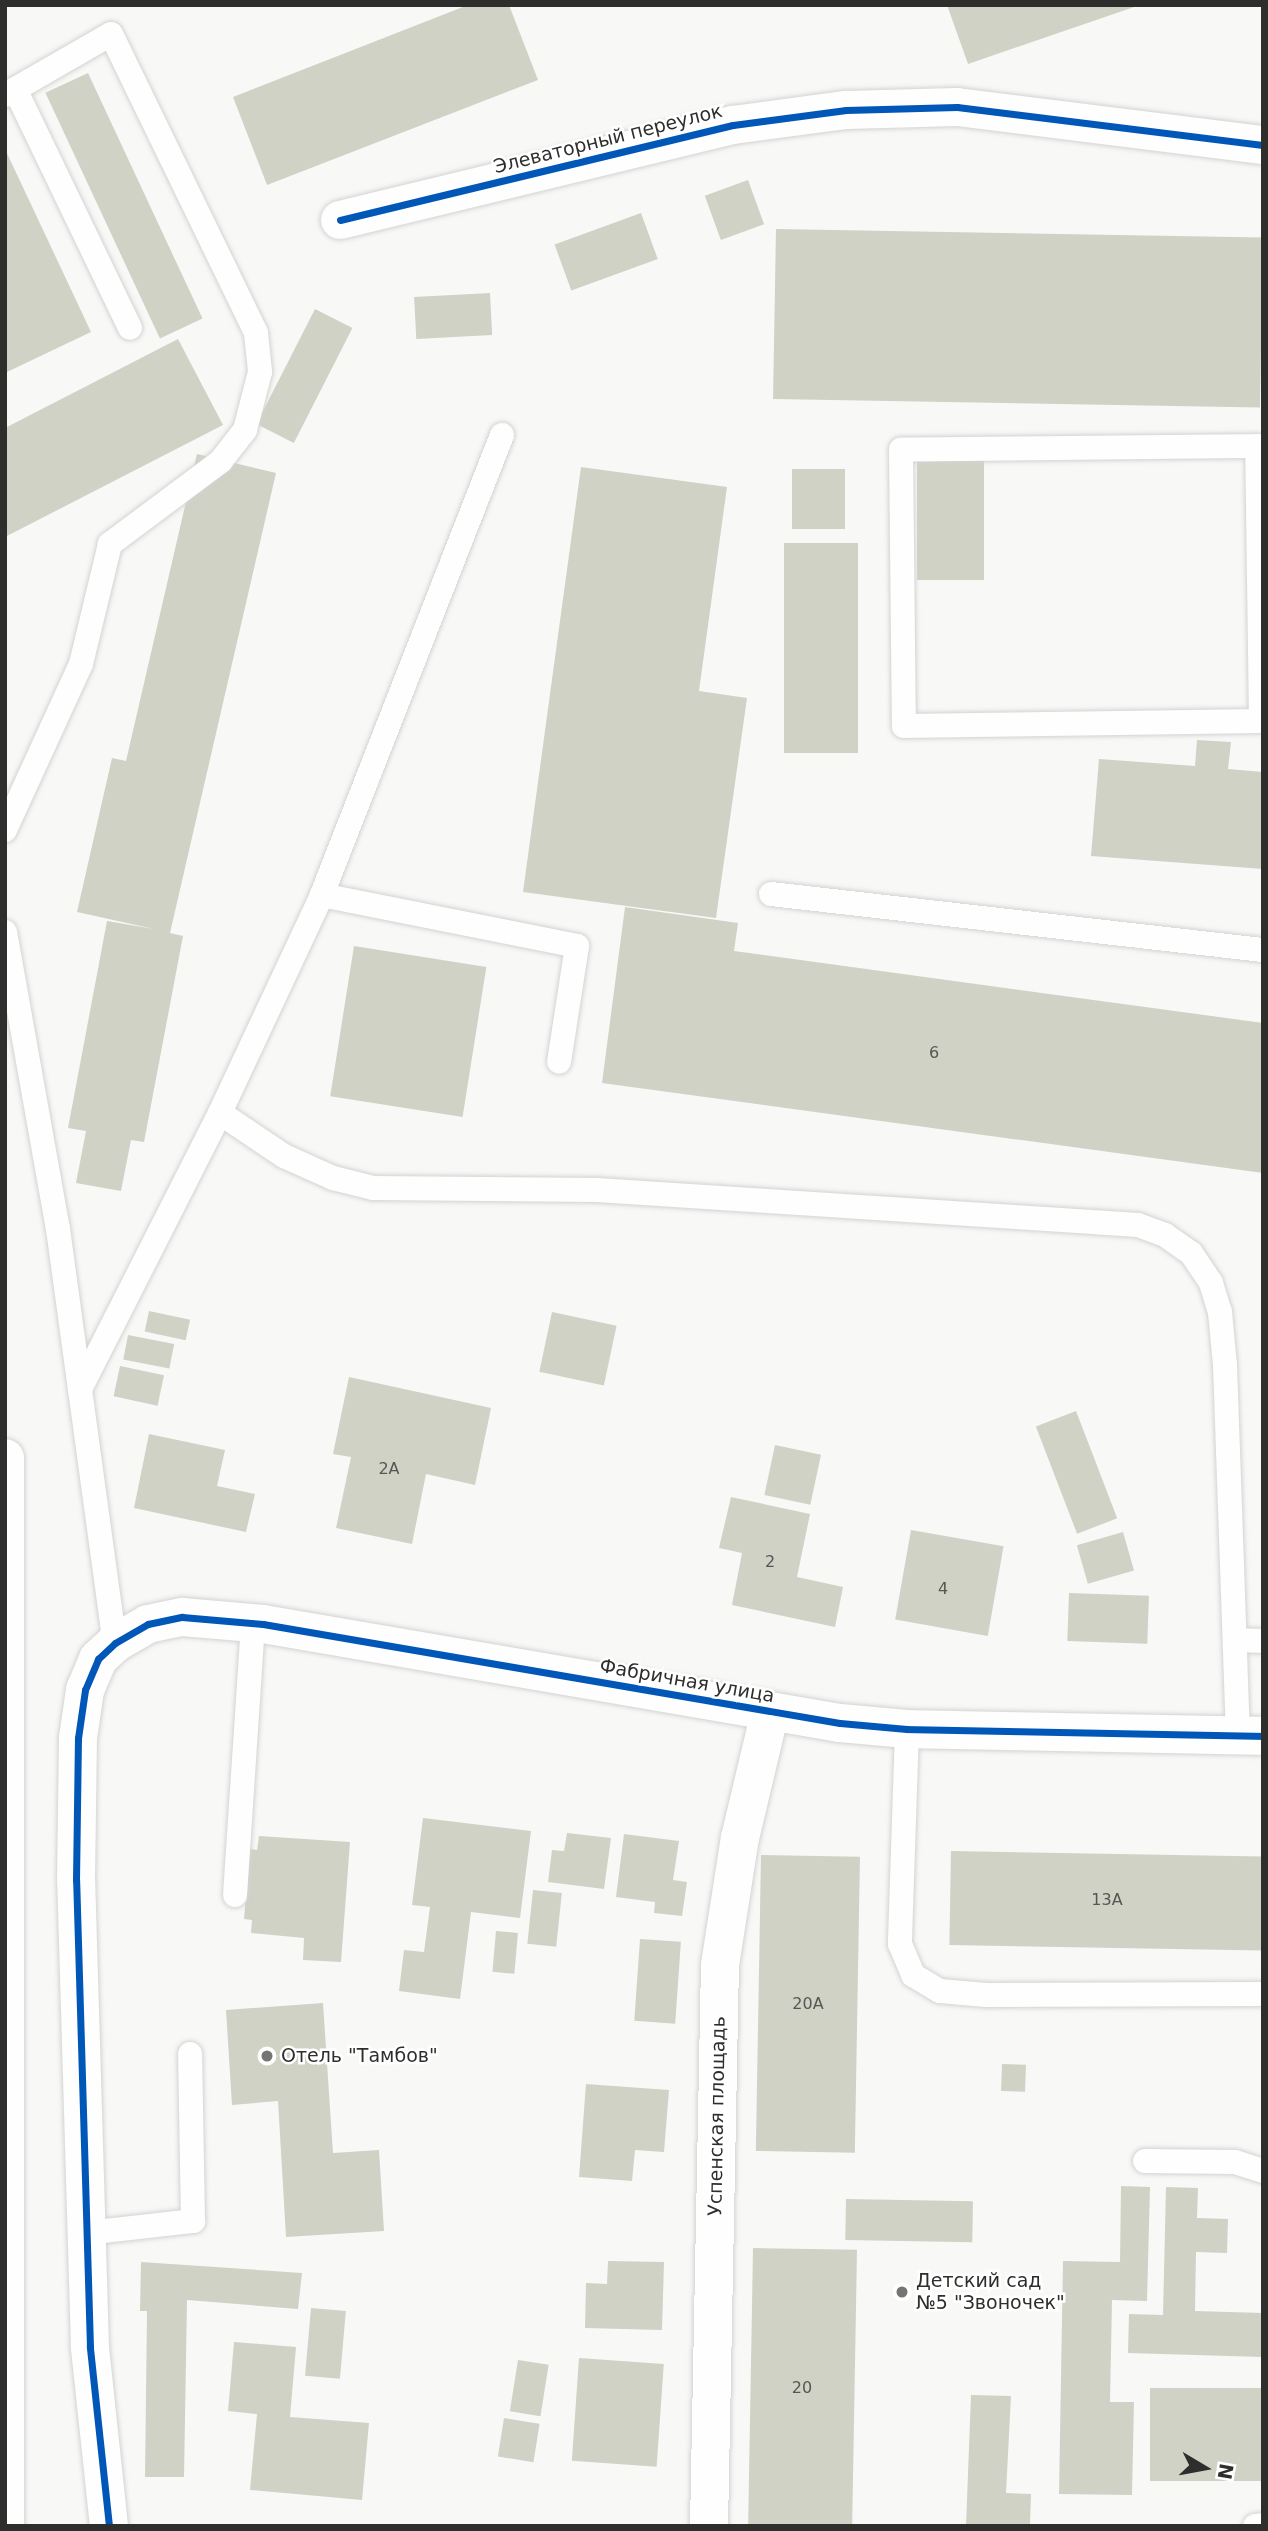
<!DOCTYPE html>
<meta charset="utf-8">
<style>
body{margin:0}
#map{position:relative;width:1268px;height:2531px;overflow:hidden;background:#f8f8f7;font-family:"DejaVu Sans",sans-serif}
div>[style]{position:absolute}
[style*='--x']{left:calc(var(--x)*1px);top:calc(var(--y)*1px);width:calc(var(--w)*1px);rotate:calc(var(--a)*1deg)}
.building>*{inset:0;background:#d0d2c6;transform-origin:0 0}
.roads{filter:drop-shadow(0 0 2px #d3d3d2) drop-shadow(0 0 2px #d3d3d2)}
.service>*{height:24px;margin:-12px;padding:0 12px;transform-origin:12px;border-radius:12px;background:#fefefe}
.minor>*{height:38px;margin:-19px;padding:0 19px;transform-origin:19px;border-radius:19px;background:#fefefe}
.tertiary>*{height:38px;margin:-19px;padding:0 19px;transform-origin:19px;border-radius:19px;background:#fefefe}
.primary>*{height:38px;margin:-19px;padding:0 19px;transform-origin:19px;border-radius:19px;background:#fefefe}
.cycleway>*{height:7px;margin:-3.5px;padding:0 3.5px;transform-origin:3.5px;border-radius:3.5px;background:#0057b8}
.dots>*{width:19px;height:19px;translate:-50% -50%;box-sizing:border-box;border:4px solid #fff;border-radius:50%}
span{translate:-50% -50%;white-space:nowrap;text-align:center;line-height:1.15;-webkit-text-stroke:5px #fff;paint-order:stroke}
.number-label{font-size:16px;color:#565753}
.number-label span{-webkit-text-stroke-width:0}
.street-label{font-size:19px;color:#2e2e2d}
.poi-label{font-size:19px;color:#2e2e2d}
.left{translate:0 -50%;text-align:left}
.frame{position:absolute;inset:0;border:7px solid #2e2e2d;pointer-events:none}
.north{position:absolute;left:1170px;top:2433px;width:70px;height:70px;-webkit-text-stroke:5px #fff;paint-order:stroke;rotate:100deg;font-size:19px;font-weight:700;line-height:28px;text-align:center;color:#2e2e2d}
.north::after{content:'';display:block;margin:auto;width:24px;height:32px;background:#2e2e2d;clip-path:polygon(50% 0,100% 100%,50% 72%,0 100%)}
</style>
<div id="map">
<div class="building">
<i style="clip-path:polygon(468px 5px,509px 5px,538px 80px,267px 185px,233px 97px)"></i>
<i style="clip-path:polygon(947px 5px,1137px 5px,1137px 6px,968px 64px)"></i>
<i style="left:88px;top:73px;width:271px;height:47px;rotate:65deg"></i>
<i style="clip-path:polygon(5px 149px,91px 332px,7px 372px,5px 369px)"></i>
<i style="left:748px;top:180px;width:47px;height:46px;rotate:70deg"></i>
<i style="left:641px;top:213px;width:49px;height:92px;rotate:70deg"></i>
<i style="left:776px;top:229px;width:487px;height:170px;rotate:1deg"></i>
<i style="left:490px;top:293px;width:42px;height:76px;rotate:87deg"></i>
<i style="left:315px;top:309px;width:42px;height:129px;rotate:27deg"></i>
<i style="clip-path:polygon(178px 339px,223px 425px,5px 537px,5px 428px)"></i>
<i style="clip-path:polygon(197px 454px,276px 473px,170px 933px,183px 936px,144px 1142px,131px 1140px,121px 1191px,76px 1183px,86px 1131px,68px 1128px,107px 921px,154px 929px,77px 912px,112px 758px,126px 761px)"></i>
<i style="left:984px;top:458px;width:122px;height:67px;rotate:90deg"></i>
<i style="clip-path:polygon(581px 467px,727px 487px,699px 691px,747px 698px,716px 918px,523px 892px)"></i>
<i style="left:845px;top:469px;width:60px;height:53px;rotate:90deg"></i>
<i style="left:784px;top:543px;width:74px;height:210px"></i>
<i style="clip-path:polygon(1197px 740px,1231px 742px,1228px 769px,1263px 772px,1263px 869px,1091px 856px,1099px 759px,1195px 766px)"></i>
<i style="clip-path:polygon(625px 907px,738px 923px,734px 951px,1263px 1023px,1263px 1173px,602px 1083px)"></i>
<i style="left:354px;top:946px;width:134px;height:152px;rotate:9deg"></i>
<i style="left:149px;top:1311px;width:42px;height:21px;rotate:12deg"></i>
<i style="left:552px;top:1312px;width:66px;height:61px;rotate:12deg"></i>
<i style="left:128px;top:1335px;width:47px;height:25px;rotate:11deg"></i>
<i style="left:120px;top:1366px;width:45px;height:31px;rotate:12deg"></i>
<i style="clip-path:polygon(349px 1377px,491px 1408px,475px 1485px,426px 1474px,412px 1544px,336px 1528px,351px 1457px,333px 1454px)"></i>
<i style="left:1076px;top:1411px;width:115px;height:43px;rotate:69deg"></i>
<i style="clip-path:polygon(149px 1434px,225px 1450px,217px 1486px,255px 1494px,246px 1532px,134px 1508px)"></i>
<i style="left:775px;top:1445px;width:47px;height:51px;rotate:12deg"></i>
<i style="clip-path:polygon(731px 1497px,810px 1514px,797px 1577px,843px 1587px,835px 1627px,732px 1605px,742px 1553px,719px 1548px)"></i>
<i style="left:911px;top:1530px;width:94px;height:91px;rotate:10deg"></i>
<i style="left:1123px;top:1532px;width:40px;height:48px;rotate:74deg"></i>
<i style="left:1069px;top:1593px;width:80px;height:48px;rotate:2deg"></i>
<i style="clip-path:polygon(423px 1818px,531px 1831px,520px 1918px,471px 1912px,460px 1999px,399px 1991px,404px 1950px,424px 1952px,430px 1907px,412px 1905px)"></i>
<i style="clip-path:polygon(567px 1833px,611px 1838px,604px 1889px,548px 1882px,552px 1850px,564px 1851px)"></i>
<i style="clip-path:polygon(624px 1834px,679px 1841px,673px 1880px,687px 1882px,682px 1916px,654px 1913px,655px 1902px,616px 1897px)"></i>
<i style="clip-path:polygon(259px 1836px,350px 1842px,341px 1962px,303px 1960px,304px 1938px,251px 1933px,252px 1920px,244px 1919px,250px 1849px,257px 1850px)"></i>
<i style="left:951px;top:1851px;width:312px;height:94px;rotate:1deg"></i>
<i style="left:761px;top:1855px;width:99px;height:296px;rotate:1deg"></i>
<i style="left:533px;top:1890px;width:29px;height:54px;rotate:6deg"></i>
<i style="left:496px;top:1931px;width:22px;height:41px;rotate:5deg"></i>
<i style="left:640px;top:1939px;width:41px;height:82px;rotate:4deg"></i>
<i style="clip-path:polygon(323px 2003px,333px 2153px,379px 2150px,384px 2231px,286px 2237px,278px 2101px,232px 2105px,226px 2010px)"></i>
<i style="left:1002px;top:2064px;width:24px;height:27px;rotate:2deg"></i>
<i style="clip-path:polygon(586px 2084px,669px 2090px,664px 2152px,635px 2150px,632px 2181px,579px 2177px)"></i>
<i style="clip-path:polygon(1121px 2186px,1150px 2187px,1147px 2301px,1112px 2300px,1110px 2402px,1134px 2402px,1132px 2495px,1059px 2494px,1063px 2261px,1120px 2262px)"></i>
<i style="clip-path:polygon(1166px 2187px,1198px 2188px,1197px 2218px,1228px 2219px,1227px 2253px,1196px 2252px,1195px 2311px,1263px 2313px,1263px 2357px,1128px 2353px,1129px 2314px,1163px 2315px)"></i>
<i style="left:846px;top:2199px;width:127px;height:41px;rotate:1deg"></i>
<i style="left:753px;top:2248px;width:104px;height:278px;rotate:1deg"></i>
<i style="clip-path:polygon(608px 2261px,664px 2262px,662px 2330px,585px 2328px,586px 2283px,607px 2284px)"></i>
<i style="clip-path:polygon(141px 2262px,302px 2273px,298px 2309px,187px 2300px,184px 2477px,145px 2477px,147px 2311px,140px 2311px)"></i>
<i style="left:311px;top:2308px;width:35px;height:68px;rotate:5deg"></i>
<i style="clip-path:polygon(234px 2342px,296px 2347px,290px 2417px,369px 2423px,362px 2500px,250px 2490px,257px 2414px,228px 2411px)"></i>
<i style="left:579px;top:2358px;width:85px;height:103px;rotate:4deg"></i>
<i style="left:518px;top:2360px;width:31px;height:52px;rotate:9deg"></i>
<i style="left:1263px;top:2388px;width:93px;height:113px;rotate:90deg"></i>
<i style="clip-path:polygon(971px 2395px,1011px 2396px,1006px 2493px,1031px 2494px,1030px 2524px,966px 2526px)"></i>
<i style="left:504px;top:2418px;width:36px;height:39px;rotate:9deg"></i>
</div>
<div class="roads">
<div class="service">
<i style="--x:15;--y:89;--w:265;--a:64.3"></i>
<i style="--x:5;--y:95;--w:122;--a:-29.9"></i>
<i style="--x:111;--y:34;--w:332;--a:64.1"></i>
<i style="--x:256;--y:333;--w:39;--a:84"></i>
<i style="--x:260;--y:372;--w:60;--a:104.5"></i>
<i style="--x:245;--y:430;--w:39;--a:128"></i>
<i style="--x:221;--y:461;--w:139;--a:143.2"></i>
<i style="--x:110;--y:544;--w:123;--a:103.6"></i>
<i style="--x:81;--y:664;--w:183;--a:114.6"></i>
<i style="--x:502;--y:435;--w:494;--a:111.4"></i>
<i style="--x:322;--y:895;--w:241;--a:115.1"></i>
<i style="--x:220;--y:1113;--w:77;--a:33.9"></i>
<i style="--x:284;--y:1156;--w:54;--a:24.2"></i>
<i style="--x:333;--y:1178;--w:41;--a:14"></i>
<i style="--x:373;--y:1188;--w:224;--a:0.5"></i>
<i style="--x:597;--y:1190;--w:542;--a:3.7"></i>
<i style="--x:1138;--y:1225;--w:29;--a:20"></i>
<i style="--x:1165;--y:1235;--w:32;--a:35"></i>
<i style="--x:1191;--y:1253;--w:36;--a:56"></i>
<i style="--x:1211;--y:1283;--w:30;--a:73"></i>
<i style="--x:1220;--y:1312;--w:53;--a:84.6"></i>
<i style="--x:1225;--y:1365;--w:371;--a:88"></i>
<i style="--x:1261;--y:721;--w:275;--a:-90.8"></i>
<i style="--x:1257;--y:446;--w:356;--a:179.4"></i>
<i style="--x:901;--y:450;--w:276;--a:89.4"></i>
<i style="--x:904;--y:726;--w:357;--a:-0.8"></i>
<i style="--x:1261;--y:721;--w:2;--a:0"></i>
<i style="--x:771;--y:894;--w:495;--a:6.5"></i>
<i style="--x:322;--y:895;--w:260;--a:11.3"></i>
<i style="--x:577;--y:946;--w:117;--a:98.8"></i>
<i style="--x:5;--y:932;--w:302;--a:79.9"></i>
<i style="--x:58;--y:1229;--w:418;--a:82.2"></i>
<i style="--x:80;--y:1389;--w:309;--a:-63.1"></i>
<i style="--x:1236;--y:1640;--w:27;--a:2"></i>
<i style="--x:907;--y:1729;--w:215;--a:91.9"></i>
<i style="--x:900;--y:1944;--w:34;--a:67"></i>
<i style="--x:913;--y:1975;--w:31;--a:31"></i>
<i style="--x:940;--y:1991;--w:46;--a:5"></i>
<i style="--x:986;--y:1995;--w:277;--a:-0.2"></i>
<i style="--x:235;--y:1895;--w:273;--a:-86.2"></i>
<i style="--x:1145;--y:2161;--w:90;--a:0.6"></i>
<i style="--x:1235;--y:2162;--w:29;--a:18"></i>
<i style="--x:86;--y:2233;--w:108;--a:-6.4"></i>
<i style="--x:193;--y:2221;--w:167;--a:-91"></i>
<i style="--x:1255;--y:2526;--w:8;--a:-7"></i>
</div>
<div class="minor">
<i style="--x:340;--y:220;--w:404;--a:-13.6"></i>
<i style="--x:733;--y:125;--w:114;--a:-7.6"></i>
<i style="--x:846;--y:110;--w:111;--a:-1.5"></i>
<i style="--x:957;--y:107;--w:308;--a:7.1"></i>
<i style="--x:709;--y:2526;--w:561;--a:-88.88"></i>
<i style="--x:720;--y:1965;--w:129;--a:-81.1"></i>
<i style="--x:740;--y:1838;--w:130;--a:-76.6"></i>
</div>
<div class="tertiary">
<i style="--x:109;--y:2526;--w:180;--a:-96.1"></i>
<i style="--x:90;--y:2347;--w:467;--a:-91.7"></i>
<i style="--x:76;--y:1880;--w:142;--a:-89.2"></i>
<i style="--x:78;--y:1738;--w:49;--a:-81.7"></i>
<i style="--x:85;--y:1690;--w:34;--a:-67"></i>
<i style="--x:98;--y:1659;--w:23;--a:-43"></i>
<i style="--x:115;--y:1643;--w:38;--a:-30"></i>
<i style="--x:148;--y:1624;--w:35;--a:-12"></i>
<i style="--x:182;--y:1617;--w:81;--a:4.9"></i>
<i style="--x:263;--y:1624;--w:585;--a:9.74"></i>
<i style="--x:840;--y:1723;--w:67;--a:5.1"></i>
<i style="--x:907;--y:1729;--w:356;--a:1.1"></i>
</div>
<div class="primary">
<i style="--x:5;--y:1458;--w:1068;--a:90"></i>
</div>
</div>
<div class="cycleway">
<i style="--x:340;--y:220;--w:404;--a:-13.6"></i>
<i style="--x:733;--y:125;--w:114;--a:-7.6"></i>
<i style="--x:846;--y:110;--w:111;--a:-1.5"></i>
<i style="--x:957;--y:107;--w:308;--a:7.1"></i>
<i style="--x:109;--y:2526;--w:180;--a:-96.1"></i>
<i style="--x:90;--y:2347;--w:467;--a:-91.7"></i>
<i style="--x:76;--y:1880;--w:142;--a:-89.2"></i>
<i style="--x:78;--y:1738;--w:49;--a:-81.7"></i>
<i style="--x:85;--y:1690;--w:34;--a:-67"></i>
<i style="--x:98;--y:1659;--w:23;--a:-43"></i>
<i style="--x:115;--y:1643;--w:38;--a:-30"></i>
<i style="--x:148;--y:1624;--w:35;--a:-12"></i>
<i style="--x:182;--y:1617;--w:81;--a:4.9"></i>
<i style="--x:263;--y:1624;--w:585;--a:9.74"></i>
<i style="--x:840;--y:1723;--w:67;--a:5.1"></i>
<i style="--x:907;--y:1729;--w:356;--a:1.1"></i>
</div>
<div class="dots">
<i style="left:267px;top:2056px;background:#757574"></i>
<i style="left:902px;top:2292px;background:#757574"></i>
</div>
<div class="number-label">
<span style="left:934px;top:1053px">6</span>
<span style="left:389px;top:1469px">2А</span>
<span style="left:770px;top:1562px">2</span>
<span style="left:943px;top:1589px">4</span>
<span style="left:1107px;top:1900px">13А</span>
<span style="left:808px;top:2004px">20А</span>
<span style="left:802px;top:2388px">20</span>
</div>
<div class="street-label">
<span style="left:608px;top:139px;rotate:-14deg">Элеваторный переулок</span>
<span style="left:687px;top:1681px;rotate:10deg">Фабричная улица</span>
<span style="left:717px;top:2116px;rotate:-89deg">Успенская площадь</span>
</div>
<div class="poi-label">
<span class="left" style="left:281px;top:2056px">Отель "Тамбов"</span>
<span class="left" style="left:916px;top:2292px">Детский сад<br>№5 "Звоночек"</span>
</div>
<div class="frame"></div>
<div class="north">N</div>
</div>
